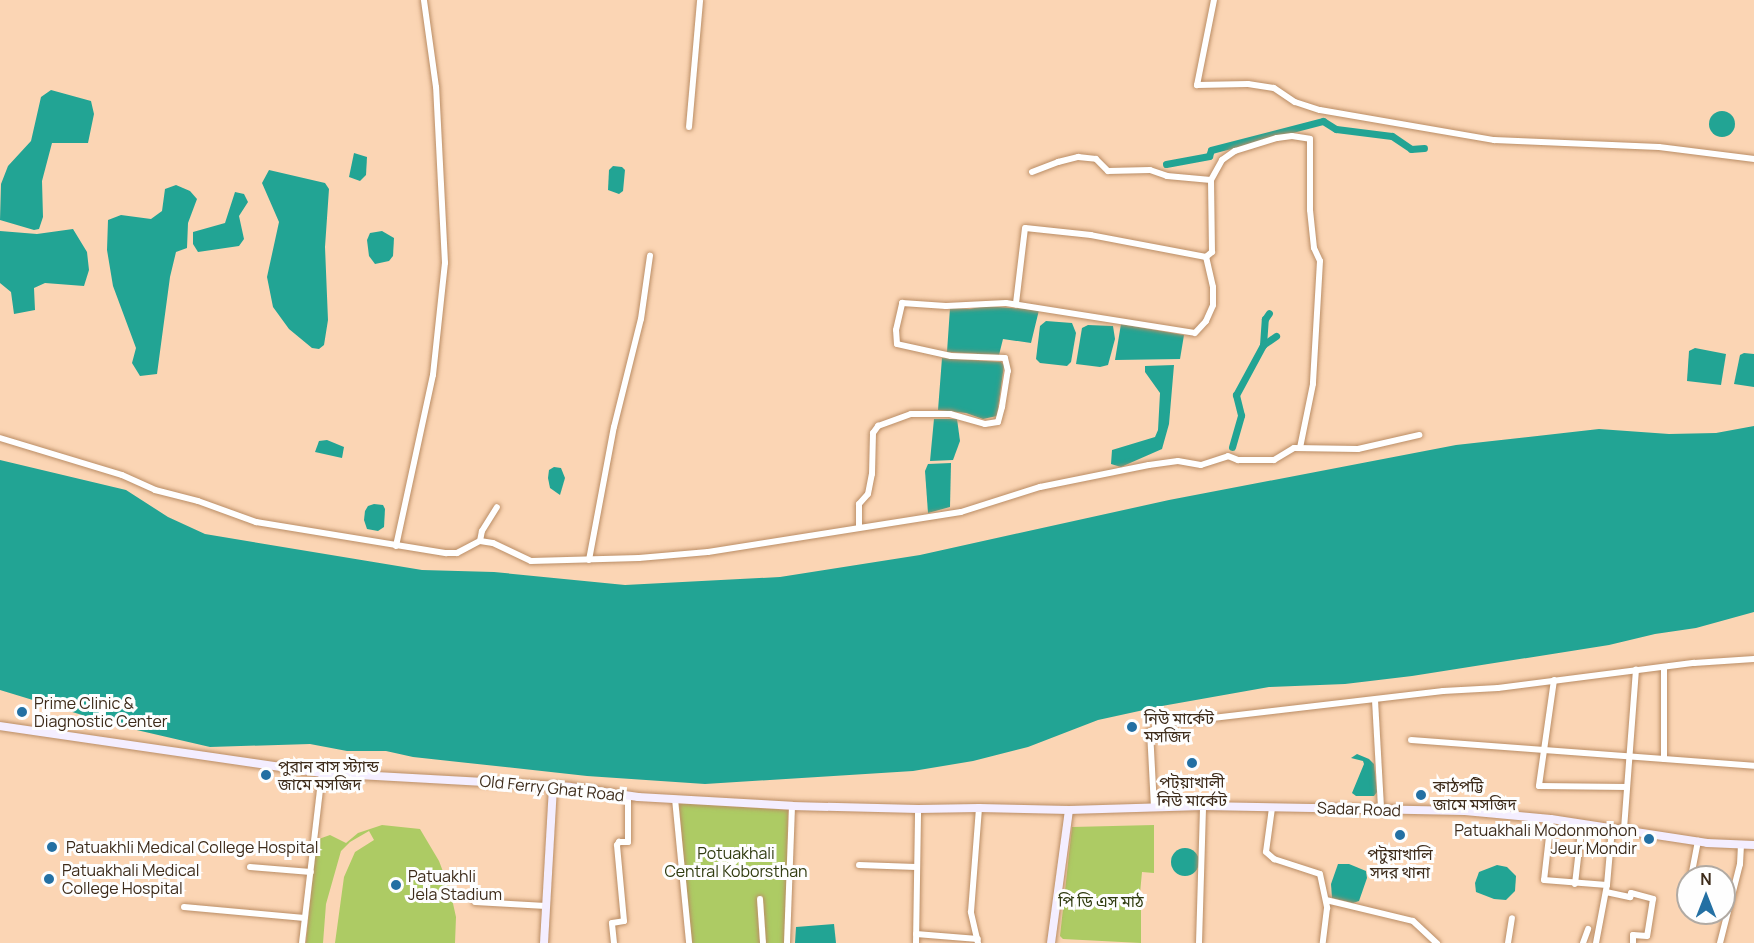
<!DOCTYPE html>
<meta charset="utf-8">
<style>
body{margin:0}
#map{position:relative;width:1754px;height:943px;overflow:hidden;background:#fbd5b4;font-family:Manrope,"Noto Sans Bengali",sans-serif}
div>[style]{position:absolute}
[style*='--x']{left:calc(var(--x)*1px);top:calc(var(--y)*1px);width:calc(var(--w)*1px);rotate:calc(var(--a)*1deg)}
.green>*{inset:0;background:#adcb64}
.water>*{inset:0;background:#22a494}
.round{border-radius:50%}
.canal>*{height:7px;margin:-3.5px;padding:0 3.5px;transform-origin:3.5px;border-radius:3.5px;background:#22a494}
.roads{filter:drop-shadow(0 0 2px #ba8d65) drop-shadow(0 0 2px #ba8d65)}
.street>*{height:6px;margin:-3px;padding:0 3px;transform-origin:3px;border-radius:3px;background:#fff}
.secondary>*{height:8px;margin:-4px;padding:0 4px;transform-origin:4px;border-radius:4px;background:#f4eeff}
.dots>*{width:16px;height:16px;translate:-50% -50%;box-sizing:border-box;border:3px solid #fefefe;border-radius:50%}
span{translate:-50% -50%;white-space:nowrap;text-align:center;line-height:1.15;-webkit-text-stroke:6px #fefefe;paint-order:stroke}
.poi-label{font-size:16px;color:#3d2b1a}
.left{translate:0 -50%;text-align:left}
.right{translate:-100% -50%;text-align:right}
.street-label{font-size:16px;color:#3d2b1a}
.park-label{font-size:16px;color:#313c11}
.north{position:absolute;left:1676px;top:865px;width:60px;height:60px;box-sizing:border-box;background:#fefefe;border:2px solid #b1aaa3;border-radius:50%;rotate:0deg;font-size:16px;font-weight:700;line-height:24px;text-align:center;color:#3d2b1a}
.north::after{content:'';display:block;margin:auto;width:21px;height:27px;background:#2470a3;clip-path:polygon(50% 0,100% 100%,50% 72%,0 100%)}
</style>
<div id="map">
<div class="green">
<i style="clip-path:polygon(679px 803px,788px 810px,786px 943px,691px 943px)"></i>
<i style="clip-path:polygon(382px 825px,420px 829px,439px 861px,450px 890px,456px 917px,455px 943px,335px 943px,344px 877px,355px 852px,374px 840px,369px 831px,350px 842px,341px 851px,326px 904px,323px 943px,306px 943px,316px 840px,330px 835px,346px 843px,358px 833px)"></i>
<i style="clip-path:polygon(1154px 825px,1154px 873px,1142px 872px,1139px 904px,1141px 905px,1141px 943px,1063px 939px,1060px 936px,1072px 827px)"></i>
</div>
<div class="water">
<i style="clip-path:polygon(51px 90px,91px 101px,94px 114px,88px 143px,52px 143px,42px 181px,43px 217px,39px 229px,34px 230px,0 220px,1px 184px,8px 166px,31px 141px,41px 97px)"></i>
<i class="round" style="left:1709px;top:111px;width:26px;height:26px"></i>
<i style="clip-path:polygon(354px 153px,367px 157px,366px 175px,360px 181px,349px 177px)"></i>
<i style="clip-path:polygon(613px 166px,622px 167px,625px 170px,623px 191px,619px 194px,608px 190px,609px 170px)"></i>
<i style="clip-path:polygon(269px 170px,325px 183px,329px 189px,325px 247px,328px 320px,324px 345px,319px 349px,312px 348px,289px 329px,273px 307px,267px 277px,279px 222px,262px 183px)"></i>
<i style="clip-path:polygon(176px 185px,190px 191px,197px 199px,188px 223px,187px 248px,176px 252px,170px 277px,157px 374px,140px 376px,132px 363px,136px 348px,113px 286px,107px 250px,108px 220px,121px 215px,151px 219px,162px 211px,165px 189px)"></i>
<i style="clip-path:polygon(235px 192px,244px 194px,248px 202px,239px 216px,244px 239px,239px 246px,198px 252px,193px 244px,193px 232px,225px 223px)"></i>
<i style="clip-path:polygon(73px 229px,87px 252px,89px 270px,84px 286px,45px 283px,34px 288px,35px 310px,14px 314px,11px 292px,0 283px,0 231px,37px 234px)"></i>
<i style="clip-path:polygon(382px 231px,394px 238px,393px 256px,389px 261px,375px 264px,369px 256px,367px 240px,370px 233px)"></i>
<i style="clip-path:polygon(984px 306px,1039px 310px,1031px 343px,1003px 339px,999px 355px,947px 352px,950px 308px,970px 309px)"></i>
<i style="clip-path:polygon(1046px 321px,1072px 323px,1076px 333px,1071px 362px,1067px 366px,1040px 363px,1036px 359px,1040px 326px)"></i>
<i style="clip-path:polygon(1121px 324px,1184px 335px,1180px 359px,1115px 360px)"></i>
<i style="clip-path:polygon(1088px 325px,1113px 326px,1115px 339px,1108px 365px,1100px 367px,1076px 364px,1082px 328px)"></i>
<i style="clip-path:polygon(1695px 348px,1726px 354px,1721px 385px,1687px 381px,1689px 351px)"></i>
<i style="clip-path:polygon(1744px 353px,1754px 354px,1754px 387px,1734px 384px,1740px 355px)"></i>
<i style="clip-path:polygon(942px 358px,1001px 362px,1004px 365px,997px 416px,983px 419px,966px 413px,938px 410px)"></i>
<i style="clip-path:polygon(1174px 365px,1169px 424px,1162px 449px,1121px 467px,1111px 464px,1112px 450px,1155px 437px,1158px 430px,1160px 393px,1145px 372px,1145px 366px)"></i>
<i style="clip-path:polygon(934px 419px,957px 419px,960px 441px,953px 460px,930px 461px)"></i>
<i style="clip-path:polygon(1754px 426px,1754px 612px,1696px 628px,1655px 634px,1609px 645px,1412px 676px,1345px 684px,1269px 687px,1162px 706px,1098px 720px,1028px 747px,973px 761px,913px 771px,705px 784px,587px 776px,413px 757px,386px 751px,347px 751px,310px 744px,210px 747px,115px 725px,0 690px,0 460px,126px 490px,168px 517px,205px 534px,422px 570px,494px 572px,625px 585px,780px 577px,920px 555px,1169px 500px,1456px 445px,1599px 429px,1669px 434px,1716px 433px)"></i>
<i style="clip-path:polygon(327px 440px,344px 447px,342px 458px,315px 452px,319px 441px)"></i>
<i style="clip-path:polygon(951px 463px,950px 507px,928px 513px,925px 471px,928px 464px)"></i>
<i style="clip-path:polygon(554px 467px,561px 468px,565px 478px,560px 495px,550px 488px,548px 478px,549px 470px)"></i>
<i style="clip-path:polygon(374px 504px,383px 505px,385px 509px,384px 527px,378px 531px,367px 529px,364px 520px,365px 511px,368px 506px)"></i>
<i style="clip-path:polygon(1357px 754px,1369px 759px,1374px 764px,1377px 792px,1374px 796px,1356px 796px,1352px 793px,1364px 764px,1363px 761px,1351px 758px)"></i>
<i class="round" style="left:1171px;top:848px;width:28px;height:28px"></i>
<i style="clip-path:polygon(1338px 864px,1349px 864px,1366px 871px,1367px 878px,1359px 901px,1353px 903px,1332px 898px,1331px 884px)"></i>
<i style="clip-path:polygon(1497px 865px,1507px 867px,1516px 876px,1515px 891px,1506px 900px,1494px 899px,1476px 892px,1475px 883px,1479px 872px)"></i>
<i style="clip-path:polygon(834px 924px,836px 943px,795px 943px,796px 927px)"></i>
</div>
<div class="canal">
<i style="--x:1166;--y:164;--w:44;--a:-10.5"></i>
<i style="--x:1209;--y:156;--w:6;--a:-72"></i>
<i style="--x:1211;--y:150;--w:116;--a:-14.5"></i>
<i style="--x:1323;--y:121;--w:15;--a:32"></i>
<i style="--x:1336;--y:129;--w:56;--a:7.1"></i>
<i style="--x:1392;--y:136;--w:23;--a:34"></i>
<i style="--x:1411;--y:149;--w:13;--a:-4"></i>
<i style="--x:1263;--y:345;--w:26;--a:-86"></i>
<i style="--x:1265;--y:319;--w:7;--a:-56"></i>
<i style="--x:1232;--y:447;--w:33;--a:-74"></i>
<i style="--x:1241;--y:415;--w:21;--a:-104"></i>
<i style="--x:1236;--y:395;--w:57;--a:-61.6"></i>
<i style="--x:1263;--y:345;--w:16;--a:-35"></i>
</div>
<div class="roads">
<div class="street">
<i style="--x:1214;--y:0;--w:87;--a:101.3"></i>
<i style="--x:1197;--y:85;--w:51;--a:-1.1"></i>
<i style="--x:1248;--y:84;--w:26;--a:9"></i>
<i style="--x:1274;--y:88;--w:25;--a:34"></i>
<i style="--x:1295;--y:102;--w:26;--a:18"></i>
<i style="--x:1320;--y:110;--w:177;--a:9.8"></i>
<i style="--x:1494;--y:140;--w:165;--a:2.4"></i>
<i style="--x:1659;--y:147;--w:96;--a:7.2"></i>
<i style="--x:689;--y:127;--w:127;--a:-85"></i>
<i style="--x:1032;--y:172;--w:28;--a:-21"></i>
<i style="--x:1058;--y:162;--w:21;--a:-14"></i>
<i style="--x:1078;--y:157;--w:18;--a:6"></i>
<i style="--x:1096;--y:159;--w:17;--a:45"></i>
<i style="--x:1108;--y:171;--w:42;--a:-1.4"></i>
<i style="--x:1150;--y:170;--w:18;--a:19"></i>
<i style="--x:1167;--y:176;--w:44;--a:5.2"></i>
<i style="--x:1211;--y:180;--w:23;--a:-61"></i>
<i style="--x:1222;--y:160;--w:16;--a:-35"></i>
<i style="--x:1235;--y:151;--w:44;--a:-17.2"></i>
<i style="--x:1277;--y:138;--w:15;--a:-8"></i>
<i style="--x:1292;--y:136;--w:18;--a:9"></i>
<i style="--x:1310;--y:139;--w:71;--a:90"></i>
<i style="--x:1310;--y:210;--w:38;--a:84"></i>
<i style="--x:1314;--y:248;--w:14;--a:65"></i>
<i style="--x:1320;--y:261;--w:123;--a:93.3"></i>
<i style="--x:1313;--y:384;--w:65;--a:101.5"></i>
<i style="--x:1206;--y:257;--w:8;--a:-40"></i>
<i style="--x:1212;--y:252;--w:72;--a:-90.8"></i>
<i style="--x:0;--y:438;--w:127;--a:16.9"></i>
<i style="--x:122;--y:475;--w:36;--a:24"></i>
<i style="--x:155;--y:490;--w:44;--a:14.3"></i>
<i style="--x:198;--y:501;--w:62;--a:19.9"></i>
<i style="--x:256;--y:522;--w:193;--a:9.3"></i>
<i style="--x:446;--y:553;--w:11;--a:0"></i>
<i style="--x:457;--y:553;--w:26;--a:-28"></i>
<i style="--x:480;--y:541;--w:10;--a:-79"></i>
<i style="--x:482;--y:531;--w:28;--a:-58"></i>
<i style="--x:859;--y:527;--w:23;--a:-90"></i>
<i style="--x:859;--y:504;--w:13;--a:-48"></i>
<i style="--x:868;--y:494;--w:20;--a:-79"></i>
<i style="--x:872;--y:474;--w:41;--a:-88.6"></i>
<i style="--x:873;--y:433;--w:9;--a:-54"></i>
<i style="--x:878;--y:426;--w:35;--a:-20"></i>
<i style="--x:911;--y:414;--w:39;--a:0"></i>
<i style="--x:950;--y:414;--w:36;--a:16"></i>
<i style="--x:985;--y:424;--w:13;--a:-9"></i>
<i style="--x:998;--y:422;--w:16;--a:-75"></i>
<i style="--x:1002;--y:407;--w:36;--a:-81"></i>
<i style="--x:1008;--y:371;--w:13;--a:-103"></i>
<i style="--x:1005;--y:358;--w:54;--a:-177.9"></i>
<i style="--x:951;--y:356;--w:55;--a:-167.5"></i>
<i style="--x:897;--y:344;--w:14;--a:-94"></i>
<i style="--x:896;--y:330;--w:28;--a:-77"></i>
<i style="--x:902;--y:303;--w:44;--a:3.9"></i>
<i style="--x:946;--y:306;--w:60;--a:-2.9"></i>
<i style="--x:1006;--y:303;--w:191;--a:9"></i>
<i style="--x:1195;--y:333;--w:16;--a:-47"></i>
<i style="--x:1206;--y:321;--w:17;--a:-66"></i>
<i style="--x:1213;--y:305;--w:18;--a:-90"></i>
<i style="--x:1213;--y:287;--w:31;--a:-103"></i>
<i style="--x:1206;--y:257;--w:117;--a:-169.2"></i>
<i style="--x:1091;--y:235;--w:66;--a:-173.9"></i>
<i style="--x:1025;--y:228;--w:77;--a:96.8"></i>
<i style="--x:480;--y:541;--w:13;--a:9"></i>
<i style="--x:493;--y:543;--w:42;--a:25.3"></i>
<i style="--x:531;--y:561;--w:108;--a:-1.6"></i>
<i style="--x:639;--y:558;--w:69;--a:-5"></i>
<i style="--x:708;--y:552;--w:256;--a:-9"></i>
<i style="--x:961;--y:512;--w:83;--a:-17.6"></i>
<i style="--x:1040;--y:487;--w:111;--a:-11.4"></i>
<i style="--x:1149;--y:465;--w:29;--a:-8"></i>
<i style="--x:1178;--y:461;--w:23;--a:10"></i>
<i style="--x:1201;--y:465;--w:28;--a:-18"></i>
<i style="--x:1228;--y:456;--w:11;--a:22"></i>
<i style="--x:1238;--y:460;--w:36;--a:0"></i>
<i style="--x:1274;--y:460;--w:23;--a:-31"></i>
<i style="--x:1294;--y:448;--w:64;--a:0.9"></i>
<i style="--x:1358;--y:449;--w:63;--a:-12.9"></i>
<i style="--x:396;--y:546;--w:175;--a:-77.8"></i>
<i style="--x:433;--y:375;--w:113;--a:-83.9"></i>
<i style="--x:445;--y:263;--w:176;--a:-92.9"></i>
<i style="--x:436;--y:87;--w:88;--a:-97.9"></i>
<i style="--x:589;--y:560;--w:135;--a:-79.4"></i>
<i style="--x:614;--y:427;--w:111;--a:-76"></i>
<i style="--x:641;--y:319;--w:64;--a:-81.9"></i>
<i style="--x:1554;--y:680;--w:107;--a:98.1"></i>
<i style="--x:1539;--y:786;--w:88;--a:0.7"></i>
<i style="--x:1375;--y:700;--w:109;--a:86.8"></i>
<i style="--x:1411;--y:740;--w:344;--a:4.3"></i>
<i style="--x:1664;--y:759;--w:92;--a:-90"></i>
<i style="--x:675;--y:799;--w:145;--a:84.4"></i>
<i style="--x:1154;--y:807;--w:76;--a:-93"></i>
<i style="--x:1150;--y:731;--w:22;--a:-22"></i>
<i style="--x:1170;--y:723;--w:275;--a:-6.7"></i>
<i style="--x:1443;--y:691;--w:55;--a:-3.1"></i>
<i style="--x:1498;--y:688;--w:198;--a:-7.3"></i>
<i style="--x:1694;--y:663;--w:60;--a:-3.8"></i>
<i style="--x:1272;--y:808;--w:44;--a:97.8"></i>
<i style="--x:1266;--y:852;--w:11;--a:41"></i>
<i style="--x:1274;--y:859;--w:48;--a:18.1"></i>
<i style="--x:1320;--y:874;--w:35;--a:78"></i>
<i style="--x:1327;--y:908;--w:35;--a:97"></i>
<i style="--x:1551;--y:819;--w:61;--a:96.5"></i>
<i style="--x:1544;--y:880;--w:63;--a:4.5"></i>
<i style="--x:1624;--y:829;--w:160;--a:-85.7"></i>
<i style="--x:859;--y:865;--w:57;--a:2"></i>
<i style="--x:250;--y:867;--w:61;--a:4.7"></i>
<i style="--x:1691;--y:877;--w:37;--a:-79"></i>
<i style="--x:1575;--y:884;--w:61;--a:-83.5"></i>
<i style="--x:1606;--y:892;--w:25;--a:12"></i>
<i style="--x:1630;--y:897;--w:4;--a:-76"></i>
<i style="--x:1631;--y:893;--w:23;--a:15"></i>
<i style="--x:1653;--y:899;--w:37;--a:99"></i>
<i style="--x:1647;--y:936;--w:14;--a:-176"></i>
<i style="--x:1633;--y:935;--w:8;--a:90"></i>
<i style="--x:760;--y:899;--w:44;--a:86.1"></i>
<i style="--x:1326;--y:900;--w:89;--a:13.6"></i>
<i style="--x:1413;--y:921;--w:33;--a:43"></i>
<i style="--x:475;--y:902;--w:71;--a:3.2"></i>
<i style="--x:184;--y:907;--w:121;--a:5.2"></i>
<i style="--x:916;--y:934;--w:62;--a:4.6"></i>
<i style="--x:302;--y:943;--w:171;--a:-83.3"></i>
<i style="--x:614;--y:943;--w:20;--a:-96"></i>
<i style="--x:612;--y:923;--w:12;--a:-9"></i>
<i style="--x:624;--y:921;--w:76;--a:-95.3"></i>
<i style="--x:617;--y:845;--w:4;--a:-56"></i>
<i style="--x:619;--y:842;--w:9;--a:0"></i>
<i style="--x:628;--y:842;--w:47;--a:-90"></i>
<i style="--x:787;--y:943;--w:137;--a:-87.9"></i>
<i style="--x:916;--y:943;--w:134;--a:-89.1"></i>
<i style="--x:978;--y:943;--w:32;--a:-103"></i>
<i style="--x:971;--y:912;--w:104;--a:-85.6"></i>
<i style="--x:1199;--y:943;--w:137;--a:-88.3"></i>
<i style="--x:1508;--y:943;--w:25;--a:-81"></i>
<i style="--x:1583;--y:943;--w:15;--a:-70"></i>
<i style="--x:1596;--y:943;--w:59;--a:-79.3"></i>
<i style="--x:1607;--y:885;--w:57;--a:-85"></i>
<i style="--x:1720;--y:943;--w:81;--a:-75.8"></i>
<i style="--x:1740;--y:864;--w:19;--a:-87"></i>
</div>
<div class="secondary">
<i style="--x:0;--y:726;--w:325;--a:8.3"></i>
<i style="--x:322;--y:773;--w:248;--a:3.2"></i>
<i style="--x:570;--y:787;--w:69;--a:8.4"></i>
<i style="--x:638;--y:797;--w:154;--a:3.3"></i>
<i style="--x:792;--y:806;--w:126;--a:1.4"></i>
<i style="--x:918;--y:809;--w:61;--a:-0.9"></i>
<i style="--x:979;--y:808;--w:90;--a:1.3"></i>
<i style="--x:1069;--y:810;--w:134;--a:-1.7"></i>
<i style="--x:1203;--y:806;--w:262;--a:1.1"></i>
<i style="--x:1465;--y:811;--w:86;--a:5.3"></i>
<i style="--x:1551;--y:819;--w:158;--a:8.7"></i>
<i style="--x:1707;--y:843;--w:47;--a:2.4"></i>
<i style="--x:544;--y:943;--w:157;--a:-86.7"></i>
<i style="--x:1051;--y:943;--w:134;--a:-82.3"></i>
</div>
</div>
<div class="dots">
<i style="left:22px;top:712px;background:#2470a3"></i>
<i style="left:1132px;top:727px;background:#2470a3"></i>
<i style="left:1192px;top:763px;background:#2470a3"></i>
<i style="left:266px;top:775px;background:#2470a3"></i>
<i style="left:1421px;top:795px;background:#2470a3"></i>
<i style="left:1400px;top:835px;background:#2470a3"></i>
<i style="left:1649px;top:839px;background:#2470a3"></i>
<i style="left:52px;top:847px;background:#2470a3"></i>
<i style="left:49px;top:879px;background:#2470a3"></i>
<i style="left:396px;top:885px;background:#2470a3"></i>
</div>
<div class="poi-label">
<span class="left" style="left:34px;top:712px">Prime Clinic &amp;<br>Diagnostic Center</span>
<span class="left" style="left:1144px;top:727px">নিউ মার্কেট<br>মসজিদ</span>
<span class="left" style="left:278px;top:775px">পুরান বাস স্ট্যান্ড<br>জামে মসজিদ</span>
<span style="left:1192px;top:791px">পটুয়াখালী<br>নিউ মার্কেট</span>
<span class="left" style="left:1433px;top:795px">কাঠপট্টি<br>জামে মসজিদ</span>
<span class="right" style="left:1637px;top:839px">Patuakhali Modonmohon<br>Jeur Mondir</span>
<span class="left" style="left:66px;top:847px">Patuakhli Medical College Hospital</span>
<span style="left:1400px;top:863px">পটুয়াখালি<br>সদর থানা</span>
<span class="left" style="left:62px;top:879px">Patuakhali Medical<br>College Hospital</span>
<span class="left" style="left:408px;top:885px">Patuakhli<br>Jela Stadium</span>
</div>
<div class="street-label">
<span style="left:552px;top:788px;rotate:6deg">Old Ferry Ghat Road</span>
<span style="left:1359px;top:809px;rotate:2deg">Sadar Road</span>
</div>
<div class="park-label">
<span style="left:736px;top:862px">Potuakhali<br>Central Koborsthan</span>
<span style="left:1101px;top:901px">পি ডি এস মাঠ</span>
</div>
<div class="north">N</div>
</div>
